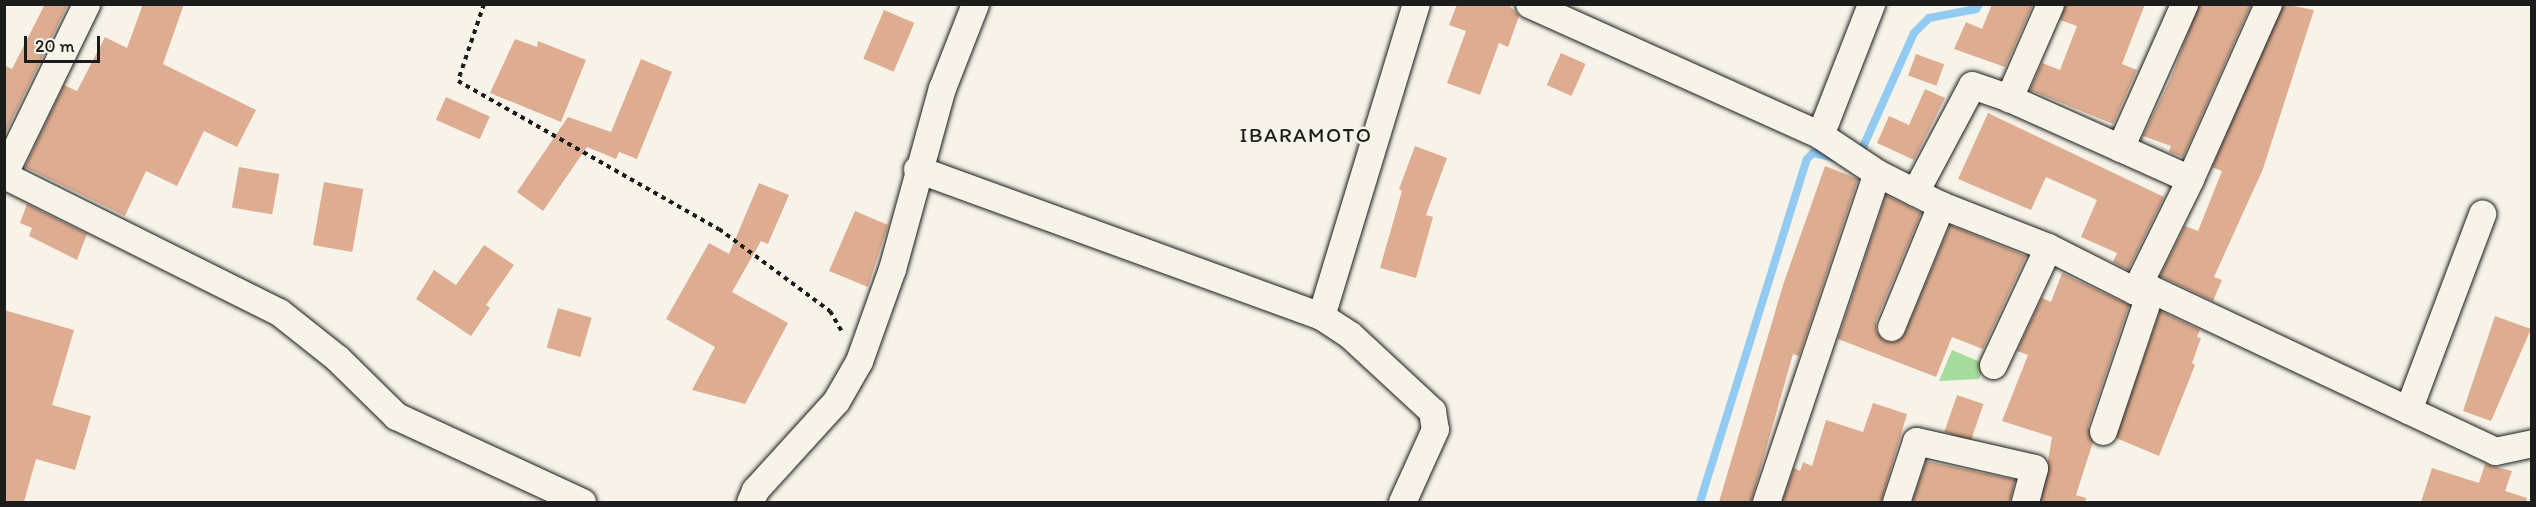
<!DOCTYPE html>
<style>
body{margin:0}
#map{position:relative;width:2536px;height:507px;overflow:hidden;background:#f7f3e8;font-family:Itim,sans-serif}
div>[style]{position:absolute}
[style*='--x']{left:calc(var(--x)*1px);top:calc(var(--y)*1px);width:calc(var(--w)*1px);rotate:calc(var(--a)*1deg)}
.green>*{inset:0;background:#a6db9e}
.stream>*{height:8px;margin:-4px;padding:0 4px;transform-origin:4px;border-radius:4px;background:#92caf1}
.building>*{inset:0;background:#dead91;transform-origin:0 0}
.path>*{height:4px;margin-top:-2px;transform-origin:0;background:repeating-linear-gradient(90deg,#1c1c1c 0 4.5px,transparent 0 9px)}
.roads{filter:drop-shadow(0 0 2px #1c1c1c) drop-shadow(0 0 2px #1c1c1c)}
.minor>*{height:27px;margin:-13.5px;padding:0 13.5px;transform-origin:13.5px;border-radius:13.5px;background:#f7f3e8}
span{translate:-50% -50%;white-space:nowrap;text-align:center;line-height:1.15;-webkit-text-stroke:5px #f7f3e8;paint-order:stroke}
.quarter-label{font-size:21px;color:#1c1c1c;letter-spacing:1.5px}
.frame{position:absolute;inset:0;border:6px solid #1c1c1c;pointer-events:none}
.scale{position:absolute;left:24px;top:36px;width:76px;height:27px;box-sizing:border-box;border:3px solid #1c1c1c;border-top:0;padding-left:8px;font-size:18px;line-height:21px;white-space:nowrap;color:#1c1c1c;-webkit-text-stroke:4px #f7f3e8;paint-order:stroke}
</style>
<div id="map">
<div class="green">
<i style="clip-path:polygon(1952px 350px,1985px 364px,1979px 379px,1939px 381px)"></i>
</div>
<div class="stream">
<i style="--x:1854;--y:153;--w:11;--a:-34"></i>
<i style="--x:1863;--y:147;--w:125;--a:-65.9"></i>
<i style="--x:1914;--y:33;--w:21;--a:-45"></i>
<i style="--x:1929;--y:18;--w:48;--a:-10.8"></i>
<i style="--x:1976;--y:9;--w:6;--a:-59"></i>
<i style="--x:1700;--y:502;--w:359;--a:-72.7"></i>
<i style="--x:1807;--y:159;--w:8;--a:-45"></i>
<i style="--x:1813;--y:153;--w:24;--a:12"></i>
</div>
<div class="building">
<i style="clip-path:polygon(45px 4px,68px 4px,4px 136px,4px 65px,12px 69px)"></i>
<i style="clip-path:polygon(143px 4px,184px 4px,163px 64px,256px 110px,237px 147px,204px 131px,177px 186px,146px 171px,125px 216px,25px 167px,64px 85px,77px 91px,105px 37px,127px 48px)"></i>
<i style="clip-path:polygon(1457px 4px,1508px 4px,1519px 16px,1508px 47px,1499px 43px,1480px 95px,1447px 83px,1466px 31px,1449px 25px)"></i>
<i style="clip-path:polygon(1992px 4px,2033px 4px,2005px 67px,1954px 49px,1966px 22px,1982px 29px)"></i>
<i style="clip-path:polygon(2065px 4px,2145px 4px,2122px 64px,2137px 70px,2113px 124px,2030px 90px,2042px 63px,2060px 70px,2077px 26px,2060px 20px)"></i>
<i style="clip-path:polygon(2199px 4px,2251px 4px,2183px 157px,2169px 152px,2171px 146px,2143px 136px,2170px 80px)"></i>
<i style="clip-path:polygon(2283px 4px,2314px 10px,2263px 169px,2214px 277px,2222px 280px,2213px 301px,2160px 276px,2185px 226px,2198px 231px,2222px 171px,2212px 167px)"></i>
<i style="left:884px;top:10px;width:33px;height:53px;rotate:23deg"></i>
<i style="clip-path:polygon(515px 39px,537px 47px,538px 41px,586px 60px,561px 122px,490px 93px)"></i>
<i style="left:1561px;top:53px;width:27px;height:35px;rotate:24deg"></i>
<i style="left:1916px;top:54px;width:30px;height:23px;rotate:20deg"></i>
<i style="clip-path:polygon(641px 59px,672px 72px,637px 159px,619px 152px,616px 159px,587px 147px,543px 211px,517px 192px,568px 117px,611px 132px)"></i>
<i style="clip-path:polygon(1925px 89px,1945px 98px,1914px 160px,1877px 143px,1889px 116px,1909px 125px)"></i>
<i style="left:446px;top:97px;width:48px;height:25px;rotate:24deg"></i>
<i style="clip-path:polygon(1988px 113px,2164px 197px,2128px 270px,2113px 262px,2117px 253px,2081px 237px,2097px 200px,2046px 177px,2031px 210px,1958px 179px)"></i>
<i style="clip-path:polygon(1415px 146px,1447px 158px,1426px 215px,1433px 217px,1416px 278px,1380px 268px,1402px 191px,1399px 189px)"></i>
<i style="clip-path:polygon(1825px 166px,1858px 179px,1799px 356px,1793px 354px,1751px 502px,1719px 502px,1783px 285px)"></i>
<i style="left:239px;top:167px;width:41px;height:41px;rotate:10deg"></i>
<i style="left:324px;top:182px;width:40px;height:64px;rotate:10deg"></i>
<i style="clip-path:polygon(759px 183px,789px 195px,768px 244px,761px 241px,732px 292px,788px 323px,745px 404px,692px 390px,715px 347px,666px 319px,709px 243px,729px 254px)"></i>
<i style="clip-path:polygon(1886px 195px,1921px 213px,1876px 321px,1876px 330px,1885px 341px,1894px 342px,1905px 333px,1950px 225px,2026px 256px,1983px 349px,1952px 337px,1936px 377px,1838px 339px)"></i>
<i style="clip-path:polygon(27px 204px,87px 234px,77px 260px,29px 236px,32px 228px,20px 223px)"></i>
<i style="clip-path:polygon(855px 211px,888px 225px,868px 287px,829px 271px)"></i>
<i style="clip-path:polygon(484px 245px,514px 265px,486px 305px,490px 308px,471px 336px,416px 299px,434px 270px,456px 285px)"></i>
<i style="clip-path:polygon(2062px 273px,2129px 305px,2088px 426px,2093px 442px,2076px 495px,2086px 498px,2085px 502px,2041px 502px,2052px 437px,2002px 421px,2028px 355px,2017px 351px,2042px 298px,2051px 302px)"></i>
<i style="left:558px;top:308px;width:35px;height:41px;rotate:16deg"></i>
<i style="clip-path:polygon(4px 310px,74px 330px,52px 405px,91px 416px,75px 470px,36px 459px,24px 502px,4px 502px)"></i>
<i style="clip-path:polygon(2160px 311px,2200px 330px,2197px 337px,2201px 338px,2192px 363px,2195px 365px,2159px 456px,2116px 438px)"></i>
<i style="clip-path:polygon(2495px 316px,2531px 329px,2491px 421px,2463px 411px)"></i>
<i style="left:1957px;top:395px;width:28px;height:39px;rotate:19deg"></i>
<i style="clip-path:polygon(1873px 403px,1907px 414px,1881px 502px,1782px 502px,1794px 468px,1800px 471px,1803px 462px,1812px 466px,1826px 420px,1863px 432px)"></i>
<i style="clip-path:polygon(1926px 461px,2015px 480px,2010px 502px,1912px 502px)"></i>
<i style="clip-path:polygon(2485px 464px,2512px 471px,2505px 491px,2527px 498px,2526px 502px,2421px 502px,2432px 468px,2479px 483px)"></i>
</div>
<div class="path">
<i style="--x:484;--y:4;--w:81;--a:108.7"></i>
<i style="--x:458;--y:81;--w:300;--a:29.6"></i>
<i style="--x:719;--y:229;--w:138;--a:36.5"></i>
<i style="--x:830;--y:311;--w:24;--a:60"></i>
</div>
<div class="roads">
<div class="minor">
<i style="--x:1529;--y:4;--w:319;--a:24.2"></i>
<i style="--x:1820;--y:135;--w:69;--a:33.7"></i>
<i style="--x:1877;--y:173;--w:72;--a:26.6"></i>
<i style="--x:1941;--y:205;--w:115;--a:21.4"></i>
<i style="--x:2048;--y:247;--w:97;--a:26.8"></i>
<i style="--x:2135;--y:291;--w:16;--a:-7"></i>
<i style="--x:2151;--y:289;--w:380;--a:25.2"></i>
<i style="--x:2495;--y:451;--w:38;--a:-12"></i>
<i style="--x:2050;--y:4;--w:103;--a:113.6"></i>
<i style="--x:2009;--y:98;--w:198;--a:24.1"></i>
<i style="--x:1820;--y:135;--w:141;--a:-68.7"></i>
<i style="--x:2120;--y:148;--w:158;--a:-66"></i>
<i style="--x:917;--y:169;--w:430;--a:20"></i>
<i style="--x:1321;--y:316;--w:35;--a:33"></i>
<i style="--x:1350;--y:335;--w:112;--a:42.8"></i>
<i style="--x:1432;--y:411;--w:18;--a:81"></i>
<i style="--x:1435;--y:429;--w:80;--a:114.3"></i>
<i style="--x:4;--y:173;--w:188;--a:-64.1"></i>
<i style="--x:4;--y:175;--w:307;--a:26.5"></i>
<i style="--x:279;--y:312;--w:74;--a:38.4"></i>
<i style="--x:337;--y:358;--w:83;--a:44.5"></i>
<i style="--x:396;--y:416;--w:205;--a:24.8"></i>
<i style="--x:1915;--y:192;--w:121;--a:-62"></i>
<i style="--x:1972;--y:85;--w:39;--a:19"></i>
<i style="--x:2135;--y:291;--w:125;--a:-63.8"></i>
<i style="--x:2190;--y:179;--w:192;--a:-66"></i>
<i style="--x:1321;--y:316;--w:326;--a:-73.1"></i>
<i style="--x:1891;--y:327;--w:132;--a:-67.7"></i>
<i style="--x:1993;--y:365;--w:130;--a:-65"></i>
<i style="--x:2408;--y:410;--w:210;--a:-69.3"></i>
<i style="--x:2103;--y:431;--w:150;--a:-71.3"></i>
<i style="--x:750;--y:502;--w:13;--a:-67"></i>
<i style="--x:755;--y:490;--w:120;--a:-47.7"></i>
<i style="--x:836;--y:401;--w:46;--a:-60.1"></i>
<i style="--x:859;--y:361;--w:98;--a:-70.3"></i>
<i style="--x:892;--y:269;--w:188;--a:-74.6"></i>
<i style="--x:942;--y:88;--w:90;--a:-68.6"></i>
<i style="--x:1766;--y:502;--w:347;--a:-71.4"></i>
<i style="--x:1896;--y:502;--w:64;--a:-71.8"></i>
<i style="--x:1916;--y:441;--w:121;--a:12.9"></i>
<i style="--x:2034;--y:468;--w:35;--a:105"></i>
</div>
</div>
<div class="quarter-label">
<span style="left:1306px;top:135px">IBARAMOTO</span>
</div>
<div class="frame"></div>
<div class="scale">20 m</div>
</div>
